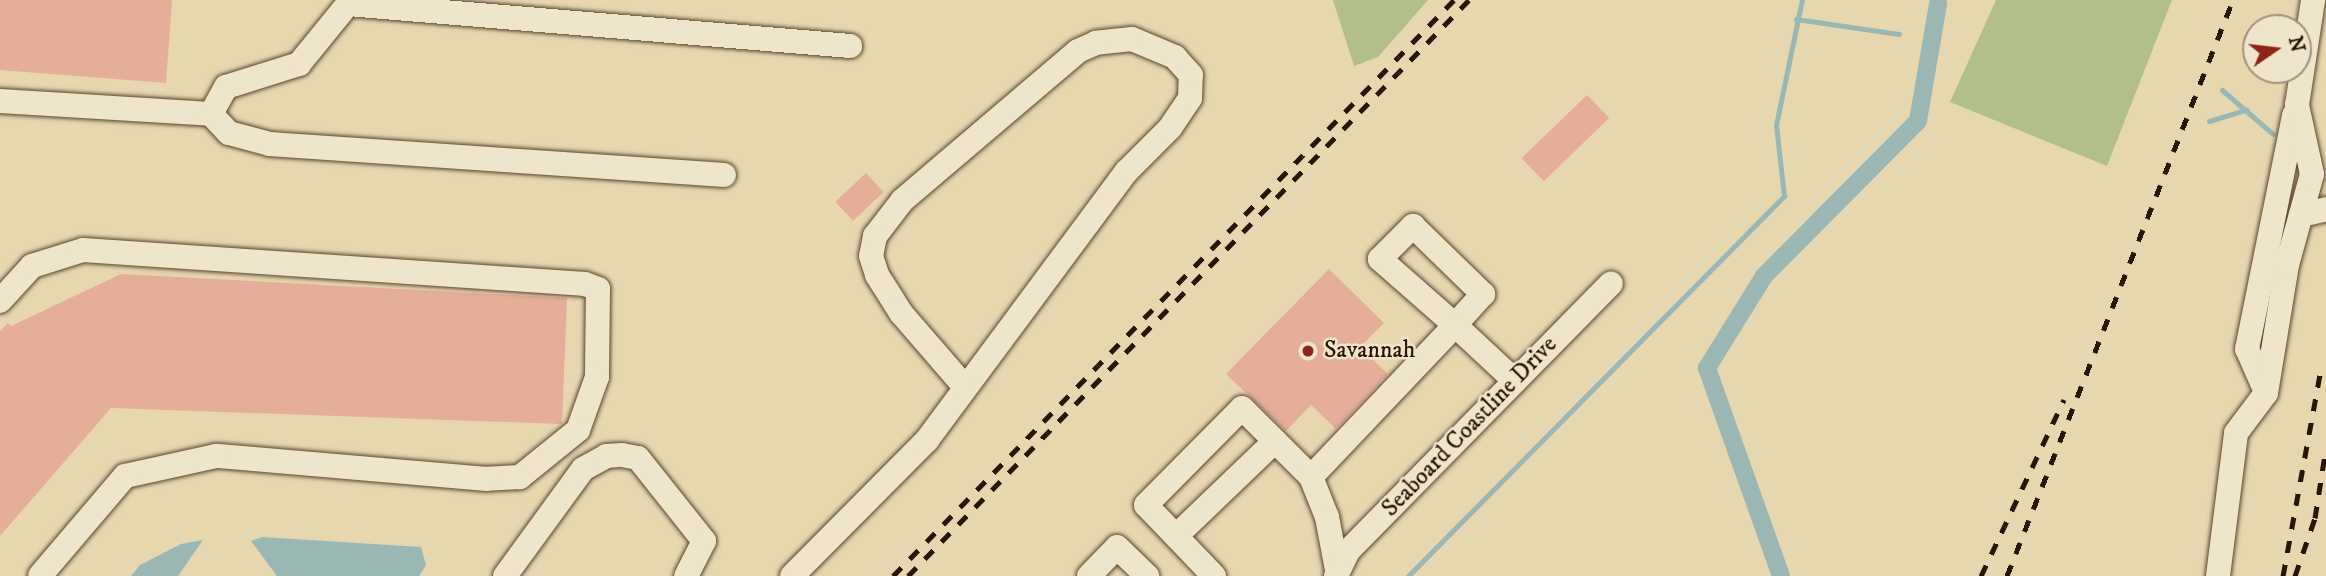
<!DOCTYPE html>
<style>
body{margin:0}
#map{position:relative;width:2326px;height:576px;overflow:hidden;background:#e7d7af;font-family:"IM FELL DW Pica",serif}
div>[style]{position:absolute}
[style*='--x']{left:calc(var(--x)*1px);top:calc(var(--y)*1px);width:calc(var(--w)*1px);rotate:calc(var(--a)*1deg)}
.green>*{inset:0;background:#b2bf8d}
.water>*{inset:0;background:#9ab7b4}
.stream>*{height:5px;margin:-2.5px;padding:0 2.5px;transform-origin:2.5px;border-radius:2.5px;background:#9ab7b4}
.canal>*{height:18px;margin:-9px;padding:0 9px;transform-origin:9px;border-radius:9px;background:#9ab7b4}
.building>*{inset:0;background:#e4ae98;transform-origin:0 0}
.roads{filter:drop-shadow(0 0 2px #5b4430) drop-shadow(0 0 2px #5b4430)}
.minor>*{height:24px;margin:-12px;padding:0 12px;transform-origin:12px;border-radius:12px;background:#efe5cb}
.rail>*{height:5px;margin-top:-2.5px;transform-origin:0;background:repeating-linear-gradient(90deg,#2c1305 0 12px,transparent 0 24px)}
.dots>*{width:19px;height:19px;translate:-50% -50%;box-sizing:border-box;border:4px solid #efe5cb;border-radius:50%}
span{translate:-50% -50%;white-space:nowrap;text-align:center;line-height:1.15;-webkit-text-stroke:5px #efe5cb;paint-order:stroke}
.poi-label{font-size:24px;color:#2c1305}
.left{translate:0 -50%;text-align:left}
.street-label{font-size:24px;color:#2c1305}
.north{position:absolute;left:2242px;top:14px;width:70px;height:70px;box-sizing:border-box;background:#efe5cb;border:2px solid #a1917c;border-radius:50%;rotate:76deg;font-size:19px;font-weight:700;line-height:28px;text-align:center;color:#2c1305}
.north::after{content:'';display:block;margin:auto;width:24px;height:32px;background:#8f2418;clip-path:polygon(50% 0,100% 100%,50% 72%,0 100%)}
</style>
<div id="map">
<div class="green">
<i style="clip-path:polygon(1333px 0,1428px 0,1378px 57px,1354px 66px)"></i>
<i style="clip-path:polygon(1996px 0,2172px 0,2107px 166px,1950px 102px)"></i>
</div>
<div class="water">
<i style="clip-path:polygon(262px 537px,421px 547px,426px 565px,419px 576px,277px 576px,251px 541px)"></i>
<i style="clip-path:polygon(203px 540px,178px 576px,131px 576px,140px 565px,181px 544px)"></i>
</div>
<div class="stream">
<i style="--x:1796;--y:19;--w:104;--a:8.3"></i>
<i style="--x:2222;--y:90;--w:67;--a:40.8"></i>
<i style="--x:2209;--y:121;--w:39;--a:-17"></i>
<i style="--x:1408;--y:576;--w:535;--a:-45.3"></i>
<i style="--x:1784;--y:196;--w:71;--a:-96.4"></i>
<i style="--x:1776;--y:125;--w:128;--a:-78.3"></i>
</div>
<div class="canal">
<i style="--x:1781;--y:576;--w:221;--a:-109.6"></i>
<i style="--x:1707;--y:368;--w:108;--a:-58.2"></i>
<i style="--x:1764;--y:276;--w:218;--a:-45.2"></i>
<i style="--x:1918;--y:121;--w:119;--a:-80.3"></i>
</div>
<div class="building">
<i style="clip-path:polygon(0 0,172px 0,166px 83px,0 70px)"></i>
<i style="left:1587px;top:95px;width:32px;height:91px;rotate:46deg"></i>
<i style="left:866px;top:173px;width:26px;height:42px;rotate:47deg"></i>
<i style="clip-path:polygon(1329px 269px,1384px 323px,1360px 347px,1388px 374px,1336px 429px,1311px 405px,1286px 431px,1226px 374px)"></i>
<i style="clip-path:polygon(121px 274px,567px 298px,562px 424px,111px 408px,0 536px,0 331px,8px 323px,11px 326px)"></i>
</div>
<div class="roads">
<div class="minor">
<i style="--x:0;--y:101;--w:211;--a:3.5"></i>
<i style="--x:211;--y:114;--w:26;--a:47"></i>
<i style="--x:229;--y:133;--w:42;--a:15"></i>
<i style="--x:270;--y:144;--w:455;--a:3.9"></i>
<i style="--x:211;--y:114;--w:31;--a:-61"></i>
<i style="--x:226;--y:87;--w:77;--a:-17.5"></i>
<i style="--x:299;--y:64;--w:77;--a:-50.8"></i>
<i style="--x:348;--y:4;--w:504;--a:4.78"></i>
<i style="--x:2301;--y:215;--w:26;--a:-13"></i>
<i style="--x:1413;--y:226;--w:98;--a:44.2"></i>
<i style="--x:1483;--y:294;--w:42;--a:132.1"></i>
<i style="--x:1455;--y:325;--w:100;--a:-138.7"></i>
<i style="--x:1380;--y:259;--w:47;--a:-45"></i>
<i style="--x:0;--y:301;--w:47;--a:-47.6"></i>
<i style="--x:32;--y:266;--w:53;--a:-17.4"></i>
<i style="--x:83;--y:250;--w:503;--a:3.87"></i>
<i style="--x:585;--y:284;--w:14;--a:21"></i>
<i style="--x:598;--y:289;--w:88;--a:90.7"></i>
<i style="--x:597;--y:377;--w:56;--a:109.7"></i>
<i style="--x:578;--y:430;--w:75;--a:141"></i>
<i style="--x:520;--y:477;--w:33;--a:177"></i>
<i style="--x:487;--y:479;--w:272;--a:-175.1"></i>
<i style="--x:216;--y:456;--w:93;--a:167.6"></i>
<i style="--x:125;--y:476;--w:131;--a:130.4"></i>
<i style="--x:2266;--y:392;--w:47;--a:-113.8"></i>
<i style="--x:2247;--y:349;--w:239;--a:-78.6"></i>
<i style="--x:1311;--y:477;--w:209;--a:-46.5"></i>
<i style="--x:1455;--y:325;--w:82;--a:43"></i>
<i style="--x:1176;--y:536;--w:137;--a:-43.8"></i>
<i style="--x:505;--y:576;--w:132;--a:-53.9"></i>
<i style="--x:583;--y:469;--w:26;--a:-29"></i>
<i style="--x:606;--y:456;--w:16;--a:-4"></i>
<i style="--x:622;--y:455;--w:16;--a:11"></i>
<i style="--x:638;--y:458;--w:106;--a:51.5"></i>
<i style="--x:704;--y:541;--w:39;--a:117"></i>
<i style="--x:792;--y:576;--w:192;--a:-45.2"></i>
<i style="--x:927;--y:440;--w:335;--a:-53.4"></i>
<i style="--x:1127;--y:171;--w:61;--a:-45"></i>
<i style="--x:1170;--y:128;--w:36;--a:-56"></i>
<i style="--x:1190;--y:98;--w:23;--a:-88"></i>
<i style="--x:1191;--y:75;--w:24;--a:-132"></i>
<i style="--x:1175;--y:57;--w:47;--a:-157.3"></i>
<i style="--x:1132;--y:39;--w:36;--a:174"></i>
<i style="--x:1096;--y:43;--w:20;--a:156"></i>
<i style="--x:1078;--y:51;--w:231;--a:139.6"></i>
<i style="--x:902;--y:201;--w:44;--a:127.6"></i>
<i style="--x:875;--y:236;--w:20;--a:101"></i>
<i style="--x:871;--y:256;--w:20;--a:72"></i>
<i style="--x:877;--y:275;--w:45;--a:57.7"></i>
<i style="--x:901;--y:313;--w:96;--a:49.2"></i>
<i style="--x:1089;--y:576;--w:40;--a:-46"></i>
<i style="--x:1117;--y:547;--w:42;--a:44"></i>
<i style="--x:1214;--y:576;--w:98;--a:-133.8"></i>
<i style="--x:1146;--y:505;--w:136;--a:-45.3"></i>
<i style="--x:1242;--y:408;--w:98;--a:45"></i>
<i style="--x:1311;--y:477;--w:43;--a:68.2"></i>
<i style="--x:1327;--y:517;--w:54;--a:79.3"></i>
<i style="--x:1336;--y:576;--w:28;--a:-64"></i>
<i style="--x:1348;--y:551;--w:375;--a:-45.5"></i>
<i style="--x:2218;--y:576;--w:144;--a:-82.8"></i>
<i style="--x:2236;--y:433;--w:50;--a:-53.1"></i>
<i style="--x:2266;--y:393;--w:130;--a:-80.7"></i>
<i style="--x:2287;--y:265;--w:94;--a:-74.6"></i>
<i style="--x:2312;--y:174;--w:71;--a:-102.3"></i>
<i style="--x:2297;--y:105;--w:106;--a:-81.3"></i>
</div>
</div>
<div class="rail">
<i style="--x:893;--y:576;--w:804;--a:-45.76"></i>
<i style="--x:908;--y:576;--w:804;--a:-45.76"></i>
<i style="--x:1981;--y:576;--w:195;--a:-64.8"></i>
<i style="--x:2007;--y:576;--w:619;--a:-68.58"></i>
<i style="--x:2283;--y:576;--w:211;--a:-79.6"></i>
<i style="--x:2295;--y:576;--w:61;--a:-71"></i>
<i style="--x:2315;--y:518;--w:71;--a:-81.1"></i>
</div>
<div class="dots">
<i style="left:1308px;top:351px;background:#8f2418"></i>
</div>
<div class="poi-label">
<span class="left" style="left:1324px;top:351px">Savannah</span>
</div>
<div class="street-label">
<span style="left:1470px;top:427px;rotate:-46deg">Seaboard Coastline Drive</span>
</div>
<div class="north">N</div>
</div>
